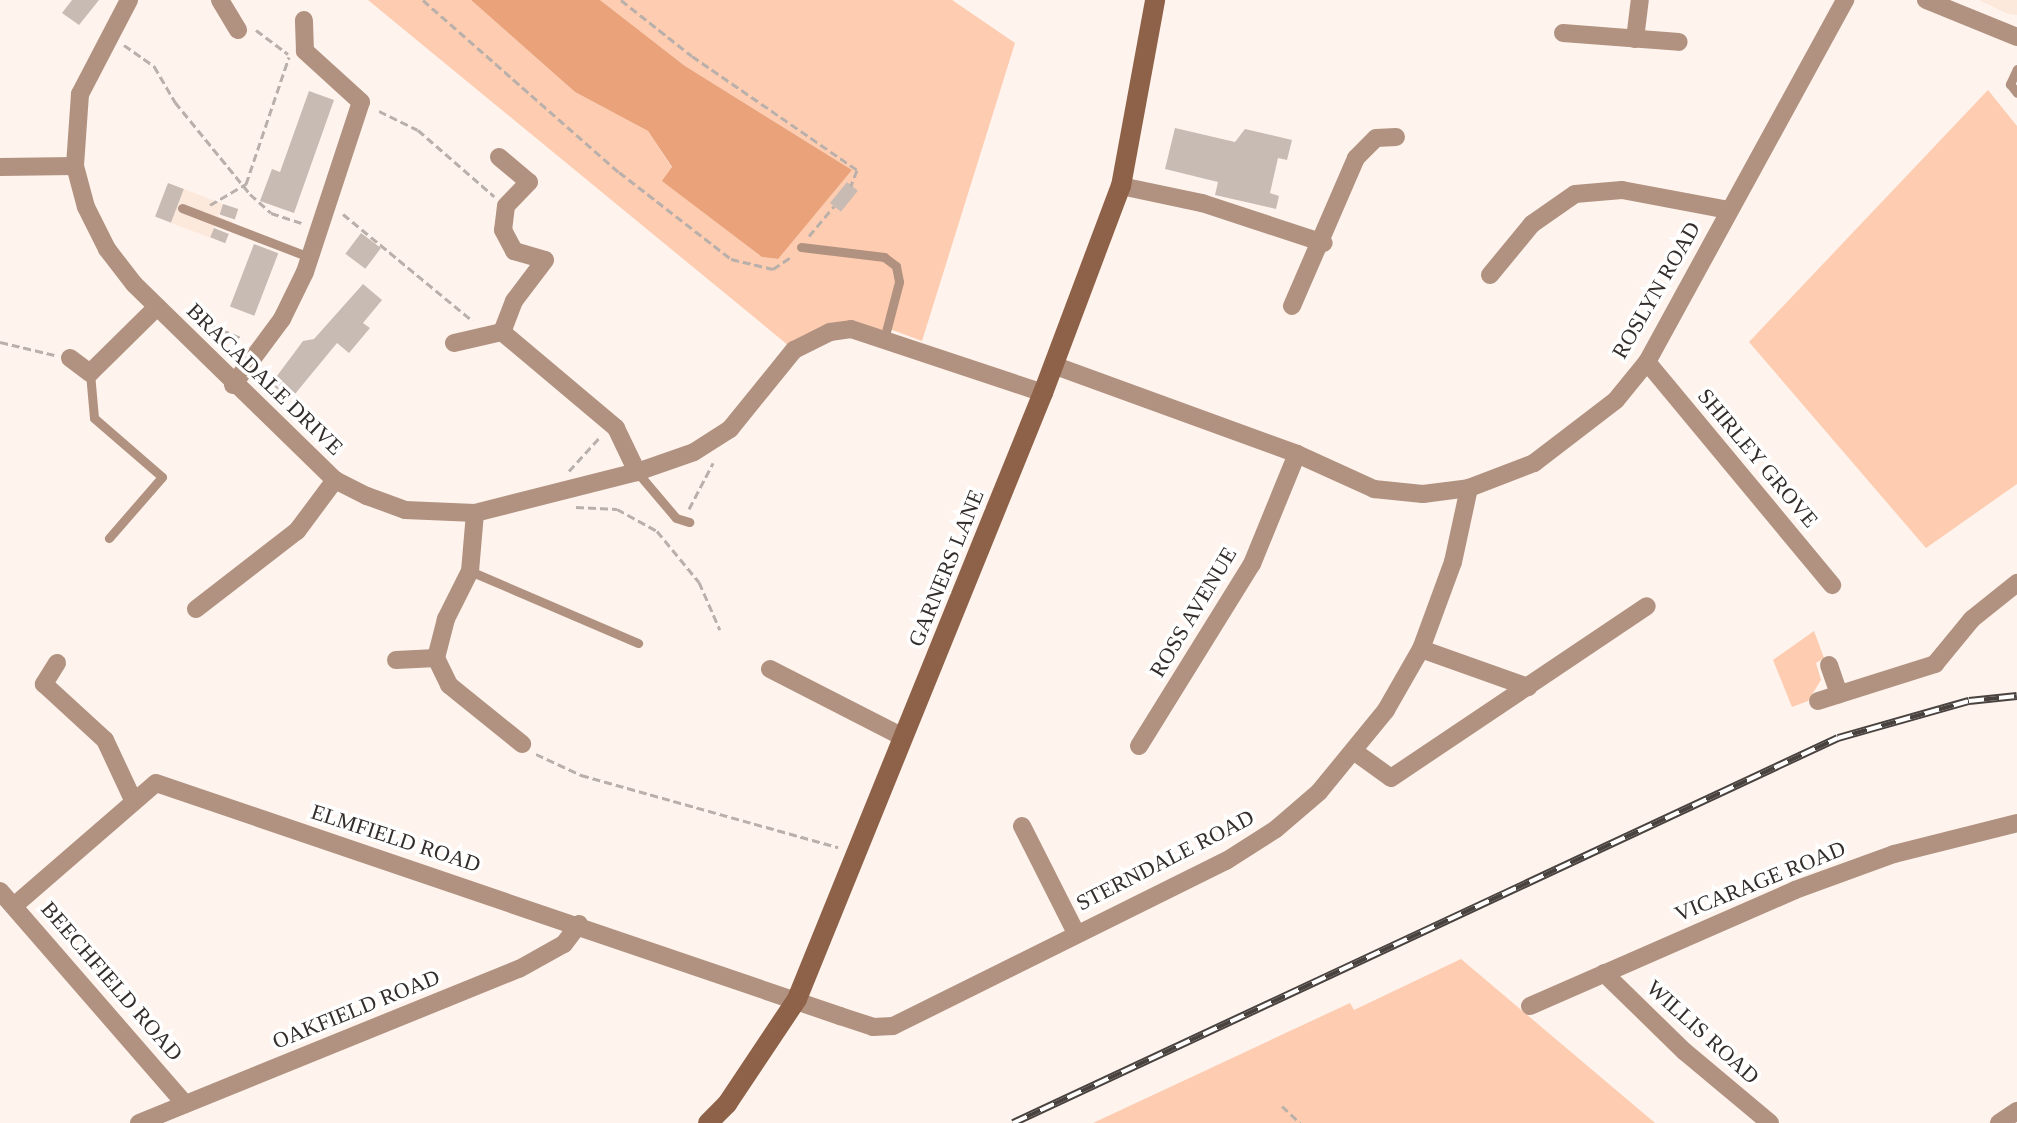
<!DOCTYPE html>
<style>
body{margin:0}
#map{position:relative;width:2017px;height:1123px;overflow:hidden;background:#fef3ed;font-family:"Times New Roman",serif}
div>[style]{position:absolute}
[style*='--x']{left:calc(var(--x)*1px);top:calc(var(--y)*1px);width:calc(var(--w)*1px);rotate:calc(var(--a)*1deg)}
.built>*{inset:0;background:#fde8dc}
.green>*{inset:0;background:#feccb0}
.water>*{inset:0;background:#e9a279}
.building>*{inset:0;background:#c8bbb4;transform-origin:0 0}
.path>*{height:3px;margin-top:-1.5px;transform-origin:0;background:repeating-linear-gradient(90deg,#b9b0ab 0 8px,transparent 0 12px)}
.lane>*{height:9px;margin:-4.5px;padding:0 4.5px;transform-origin:4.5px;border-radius:4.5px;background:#b19280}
.street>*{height:18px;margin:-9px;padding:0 9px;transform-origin:9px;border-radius:9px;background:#b19280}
.secondary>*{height:20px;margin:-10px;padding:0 10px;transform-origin:10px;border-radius:10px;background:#8e6248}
.rail>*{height:8px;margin-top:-4px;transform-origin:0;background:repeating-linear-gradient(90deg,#fff 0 15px,#494340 0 30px);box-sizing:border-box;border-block:2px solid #494340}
span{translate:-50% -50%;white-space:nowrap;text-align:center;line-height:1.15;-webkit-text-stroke:7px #fff;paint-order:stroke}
.street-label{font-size:22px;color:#332d2b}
</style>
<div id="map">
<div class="built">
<i style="clip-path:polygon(1979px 0,2017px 0,2017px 15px,2008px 14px)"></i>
<i style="clip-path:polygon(184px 189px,223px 204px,218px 216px,233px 222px,230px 230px,215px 225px,211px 238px,171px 223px)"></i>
</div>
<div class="green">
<i style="clip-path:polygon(368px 0,471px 0,575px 92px,648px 131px,672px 168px,663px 181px,762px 257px,777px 259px,852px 170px,685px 66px,600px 0,952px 0,1015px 43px,922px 341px,887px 328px,884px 339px,851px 329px,794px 350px)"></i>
<i style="clip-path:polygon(1988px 90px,2017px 126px,2017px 484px,1926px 548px,1749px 342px)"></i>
<i style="clip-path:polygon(1814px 631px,1824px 658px,1816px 663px,1821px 680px,1808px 701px,1792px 707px,1773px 660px)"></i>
<i style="clip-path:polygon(1461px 959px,1655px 1123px,1093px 1123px,1350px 1003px,1354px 1010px)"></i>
</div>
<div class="water">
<i style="clip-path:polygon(471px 0,600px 0,685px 66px,852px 170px,778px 259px,762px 257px,662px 181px,672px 167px,648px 131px,575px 92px)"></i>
</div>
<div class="building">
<i style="clip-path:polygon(72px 0,99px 0,79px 25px,62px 13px)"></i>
<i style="clip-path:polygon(309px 91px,334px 100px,294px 213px,260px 201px,272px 169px,280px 172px)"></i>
<i style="clip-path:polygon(1175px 128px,1235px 142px,1245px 129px,1292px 140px,1287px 160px,1278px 158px,1270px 193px,1279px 196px,1276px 209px,1215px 195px,1218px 182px,1165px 169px)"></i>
<i style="left:847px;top:182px;width:14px;height:27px;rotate:39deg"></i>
<i style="left:168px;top:183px;width:17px;height:36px;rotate:21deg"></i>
<i style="left:223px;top:204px;width:16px;height:11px;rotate:18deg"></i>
<i style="left:214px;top:228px;width:16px;height:10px;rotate:22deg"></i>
<i style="left:361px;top:233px;width:25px;height:26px;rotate:37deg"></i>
<i style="left:254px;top:244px;width:26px;height:67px;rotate:21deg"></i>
<i style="clip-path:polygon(363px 284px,382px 300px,363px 323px,370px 328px,349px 353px,337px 343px,290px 400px,271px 384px,303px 341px,314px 339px)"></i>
</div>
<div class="path">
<i style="--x:423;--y:0;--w:261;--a:41.3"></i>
<i style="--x:619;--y:172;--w:142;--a:37.8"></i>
<i style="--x:731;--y:259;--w:43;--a:13.4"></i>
<i style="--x:773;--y:269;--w:22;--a:-34"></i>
<i style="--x:621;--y:0;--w:90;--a:38.3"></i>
<i style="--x:692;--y:56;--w:201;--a:34.6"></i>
<i style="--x:857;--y:170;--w:17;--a:111"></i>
<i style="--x:256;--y:30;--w:40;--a:37"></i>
<i style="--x:124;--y:45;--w:37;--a:35"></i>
<i style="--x:154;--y:66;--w:42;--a:59.7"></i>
<i style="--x:175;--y:102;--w:119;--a:50.8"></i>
<i style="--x:250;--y:194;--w:28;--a:42"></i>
<i style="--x:271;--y:213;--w:35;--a:18"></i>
<i style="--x:379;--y:111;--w:43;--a:26"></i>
<i style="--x:418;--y:130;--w:101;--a:41"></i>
<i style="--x:210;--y:205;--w:42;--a:-30.3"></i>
<i style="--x:246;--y:184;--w:134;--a:-71.3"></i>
<i style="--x:343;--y:214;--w:168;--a:39.5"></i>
<i style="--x:809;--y:236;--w:39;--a:-50"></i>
<i style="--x:199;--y:320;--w:48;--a:23.4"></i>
<i style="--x:0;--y:342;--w:56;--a:13.5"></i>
<i style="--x:569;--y:471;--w:45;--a:-47.7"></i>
<i style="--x:576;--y:507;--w:41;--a:2.8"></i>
<i style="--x:617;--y:509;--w:46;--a:28.8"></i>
<i style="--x:657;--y:531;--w:66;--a:50.5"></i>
<i style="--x:699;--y:582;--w:52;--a:66.4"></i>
<i style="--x:689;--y:509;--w:52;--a:-62.4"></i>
<i style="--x:536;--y:754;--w:50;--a:25"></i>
<i style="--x:581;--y:775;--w:267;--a:15.7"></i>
<i style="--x:1282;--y:1106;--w:25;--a:43"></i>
</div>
<div class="lane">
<i style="--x:2017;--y:69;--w:17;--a:115"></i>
<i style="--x:2010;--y:84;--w:11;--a:52"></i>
<i style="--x:182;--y:208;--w:136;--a:21.1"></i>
<i style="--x:801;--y:247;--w:84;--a:6.9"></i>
<i style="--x:884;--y:257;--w:15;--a:37"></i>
<i style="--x:896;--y:266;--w:16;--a:79"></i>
<i style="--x:899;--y:282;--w:59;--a:104.7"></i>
<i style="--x:90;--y:373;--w:45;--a:84.9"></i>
<i style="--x:94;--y:418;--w:90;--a:40.9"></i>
<i style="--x:162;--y:477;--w:81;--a:131"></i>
<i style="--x:637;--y:472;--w:60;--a:49.7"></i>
<i style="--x:676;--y:518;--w:14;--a:17"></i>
<i style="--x:470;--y:571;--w:183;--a:23.2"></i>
</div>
<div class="street">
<i style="--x:129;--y:0;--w:106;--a:117.5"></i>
<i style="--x:80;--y:94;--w:72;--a:94"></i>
<i style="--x:75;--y:166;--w:42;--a:75"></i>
<i style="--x:86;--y:207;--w:47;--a:63.4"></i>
<i style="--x:107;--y:249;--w:44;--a:52.4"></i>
<i style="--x:134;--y:284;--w:281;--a:44.3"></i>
<i style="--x:335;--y:480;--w:36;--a:27"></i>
<i style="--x:367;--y:496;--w:40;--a:20.2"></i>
<i style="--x:405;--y:510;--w:70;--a:2.5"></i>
<i style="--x:475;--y:513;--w:167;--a:-14.2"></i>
<i style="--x:637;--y:472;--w:60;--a:-19.3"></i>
<i style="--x:694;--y:452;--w:43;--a:-32.6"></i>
<i style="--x:730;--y:429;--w:102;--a:-51"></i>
<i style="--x:794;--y:350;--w:40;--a:-26.6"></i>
<i style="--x:830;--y:332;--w:21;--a:-8"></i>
<i style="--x:851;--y:329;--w:202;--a:18.4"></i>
<i style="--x:220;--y:0;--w:35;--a:59"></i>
<i style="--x:1926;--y:0;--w:98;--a:22.1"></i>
<i style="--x:1563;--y:33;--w:116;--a:4.4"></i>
<i style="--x:1635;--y:39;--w:39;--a:-83"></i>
<i style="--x:499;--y:157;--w:39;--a:40"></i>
<i style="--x:529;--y:182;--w:33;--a:134"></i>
<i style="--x:506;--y:206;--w:24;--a:97"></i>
<i style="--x:503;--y:230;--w:24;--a:62"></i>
<i style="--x:514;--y:251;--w:32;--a:16"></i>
<i style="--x:545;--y:260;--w:51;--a:127.1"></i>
<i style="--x:514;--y:301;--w:33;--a:111"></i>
<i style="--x:0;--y:167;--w:75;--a:-0.8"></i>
<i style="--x:1121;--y:186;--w:83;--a:11.9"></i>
<i style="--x:1202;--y:203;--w:128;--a:18.2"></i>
<i style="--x:1490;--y:275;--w:66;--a:-50.5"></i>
<i style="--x:1532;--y:224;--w:52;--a:-34.9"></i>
<i style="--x:1575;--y:194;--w:47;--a:-4.9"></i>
<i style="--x:1622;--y:190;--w:109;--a:10.6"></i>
<i style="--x:1292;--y:306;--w:161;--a:-66.6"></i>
<i style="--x:1356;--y:158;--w:28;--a:-45"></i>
<i style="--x:1376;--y:138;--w:20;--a:-3"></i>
<i style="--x:454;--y:343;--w:49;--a:-12.9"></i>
<i style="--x:502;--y:332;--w:149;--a:40.1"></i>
<i style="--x:616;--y:428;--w:49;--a:64.5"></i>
<i style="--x:70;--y:358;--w:25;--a:37"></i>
<i style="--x:90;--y:373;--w:94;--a:-44.6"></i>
<i style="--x:1647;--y:362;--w:290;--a:50.3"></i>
<i style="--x:1053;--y:365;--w:260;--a:20"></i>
<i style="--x:1297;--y:454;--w:85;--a:24.4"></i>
<i style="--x:1374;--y:489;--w:49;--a:5.8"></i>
<i style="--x:1423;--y:494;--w:46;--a:-7.4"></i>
<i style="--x:1469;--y:488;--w:70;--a:-21"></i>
<i style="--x:1534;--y:463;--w:103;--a:-37.5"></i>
<i style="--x:1616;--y:400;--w:49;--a:-50.8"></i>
<i style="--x:1647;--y:362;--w:413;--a:-61.3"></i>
<i style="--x:233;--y:385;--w:82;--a:-53.4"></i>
<i style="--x:282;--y:319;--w:52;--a:-63.9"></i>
<i style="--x:305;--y:272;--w:179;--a:-71.8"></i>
<i style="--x:361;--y:102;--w:76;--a:-137.7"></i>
<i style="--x:305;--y:51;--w:31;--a:-92"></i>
<i style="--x:475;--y:513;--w:58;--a:94.9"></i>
<i style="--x:470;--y:571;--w:54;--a:116.6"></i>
<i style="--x:446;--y:619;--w:40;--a:104.4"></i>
<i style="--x:436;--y:658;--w:30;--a:64"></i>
<i style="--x:449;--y:685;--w:94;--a:38.9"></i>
<i style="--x:196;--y:609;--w:128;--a:-37.7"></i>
<i style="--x:297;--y:531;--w:64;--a:-53.3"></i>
<i style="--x:1421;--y:649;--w:114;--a:19.6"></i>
<i style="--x:396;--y:660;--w:40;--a:-2.9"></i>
<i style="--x:57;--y:663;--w:25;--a:122"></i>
<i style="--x:44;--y:684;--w:83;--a:42.6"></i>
<i style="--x:105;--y:740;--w:68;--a:64.9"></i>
<i style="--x:1829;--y:665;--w:31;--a:71"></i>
<i style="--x:770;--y:669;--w:149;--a:27.1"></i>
<i style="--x:1818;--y:701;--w:123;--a:-17.5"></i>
<i style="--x:1935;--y:664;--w:58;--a:-50.6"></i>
<i style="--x:1972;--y:619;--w:58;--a:-38.7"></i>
<i style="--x:1139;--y:746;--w:214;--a:-58.2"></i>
<i style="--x:1252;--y:564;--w:119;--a:-67.8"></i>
<i style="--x:1355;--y:752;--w:44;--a:35.8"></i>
<i style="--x:1391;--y:778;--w:308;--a:-33.9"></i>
<i style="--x:1022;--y:826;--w:120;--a:63.2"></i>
<i style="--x:0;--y:891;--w:282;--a:49"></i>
<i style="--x:15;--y:905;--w:186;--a:-40.9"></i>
<i style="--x:156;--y:783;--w:723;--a:18.81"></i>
<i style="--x:840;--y:1016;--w:35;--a:18"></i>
<i style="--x:873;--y:1027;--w:20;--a:-3"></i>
<i style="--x:893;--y:1026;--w:372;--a:-26.4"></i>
<i style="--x:1226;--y:861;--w:59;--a:-32.6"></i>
<i style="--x:1276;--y:829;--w:57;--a:-40.7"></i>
<i style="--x:1319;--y:792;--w:106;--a:-50.7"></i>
<i style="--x:1386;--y:710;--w:70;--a:-60.2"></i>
<i style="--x:1421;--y:649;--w:93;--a:-69.8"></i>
<i style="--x:1453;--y:562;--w:76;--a:-77.8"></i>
<i style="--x:1604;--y:973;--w:112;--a:44.3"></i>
<i style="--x:1684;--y:1051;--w:112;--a:39.9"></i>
<i style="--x:1530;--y:1006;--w:289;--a:-23.6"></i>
<i style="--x:1795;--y:890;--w:105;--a:-20"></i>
<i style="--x:1894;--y:854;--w:127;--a:-14.1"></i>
<i style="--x:139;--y:1123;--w:410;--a:-22.1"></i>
<i style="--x:519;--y:969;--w:51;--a:-29.1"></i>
<i style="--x:564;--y:944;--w:25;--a:-53"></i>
<i style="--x:1999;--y:1123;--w:22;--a:-34"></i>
</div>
<div class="secondary">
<i style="--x:708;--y:1123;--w:27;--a:-45"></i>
<i style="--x:727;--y:1104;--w:126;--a:-56.3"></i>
<i style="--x:797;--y:999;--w:654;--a:-67.91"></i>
<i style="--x:1043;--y:393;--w:221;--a:-69.4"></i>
<i style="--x:1121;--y:186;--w:189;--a:-79.6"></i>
</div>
<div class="rail">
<i style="--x:1013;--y:1123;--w:910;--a:-25.02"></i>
<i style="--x:1838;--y:738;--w:136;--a:-15.8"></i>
<i style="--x:1969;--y:701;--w:48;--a:-5.9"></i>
</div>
<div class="street-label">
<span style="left:1656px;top:290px;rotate:-60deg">ROSLYN ROAD</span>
<span style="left:265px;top:379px;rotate:44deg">BRACADALE DRIVE</span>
<span style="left:1758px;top:458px;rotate:50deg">SHIRLEY GROVE</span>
<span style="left:946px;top:568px;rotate:-68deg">GARNERS LANE</span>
<span style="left:1193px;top:612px;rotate:-59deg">ROSS AVENUE</span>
<span style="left:396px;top:838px;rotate:18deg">ELMFIELD ROAD</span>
<span style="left:1165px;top:860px;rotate:-27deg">STERNDALE ROAD</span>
<span style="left:1760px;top:881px;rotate:-22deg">VICARAGE ROAD</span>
<span style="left:112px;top:981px;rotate:49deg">BEECHFIELD ROAD</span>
<span style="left:356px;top:1009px;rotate:-22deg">OAKFIELD ROAD</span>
<span style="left:1703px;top:1032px;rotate:42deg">WILLIS ROAD</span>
</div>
</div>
